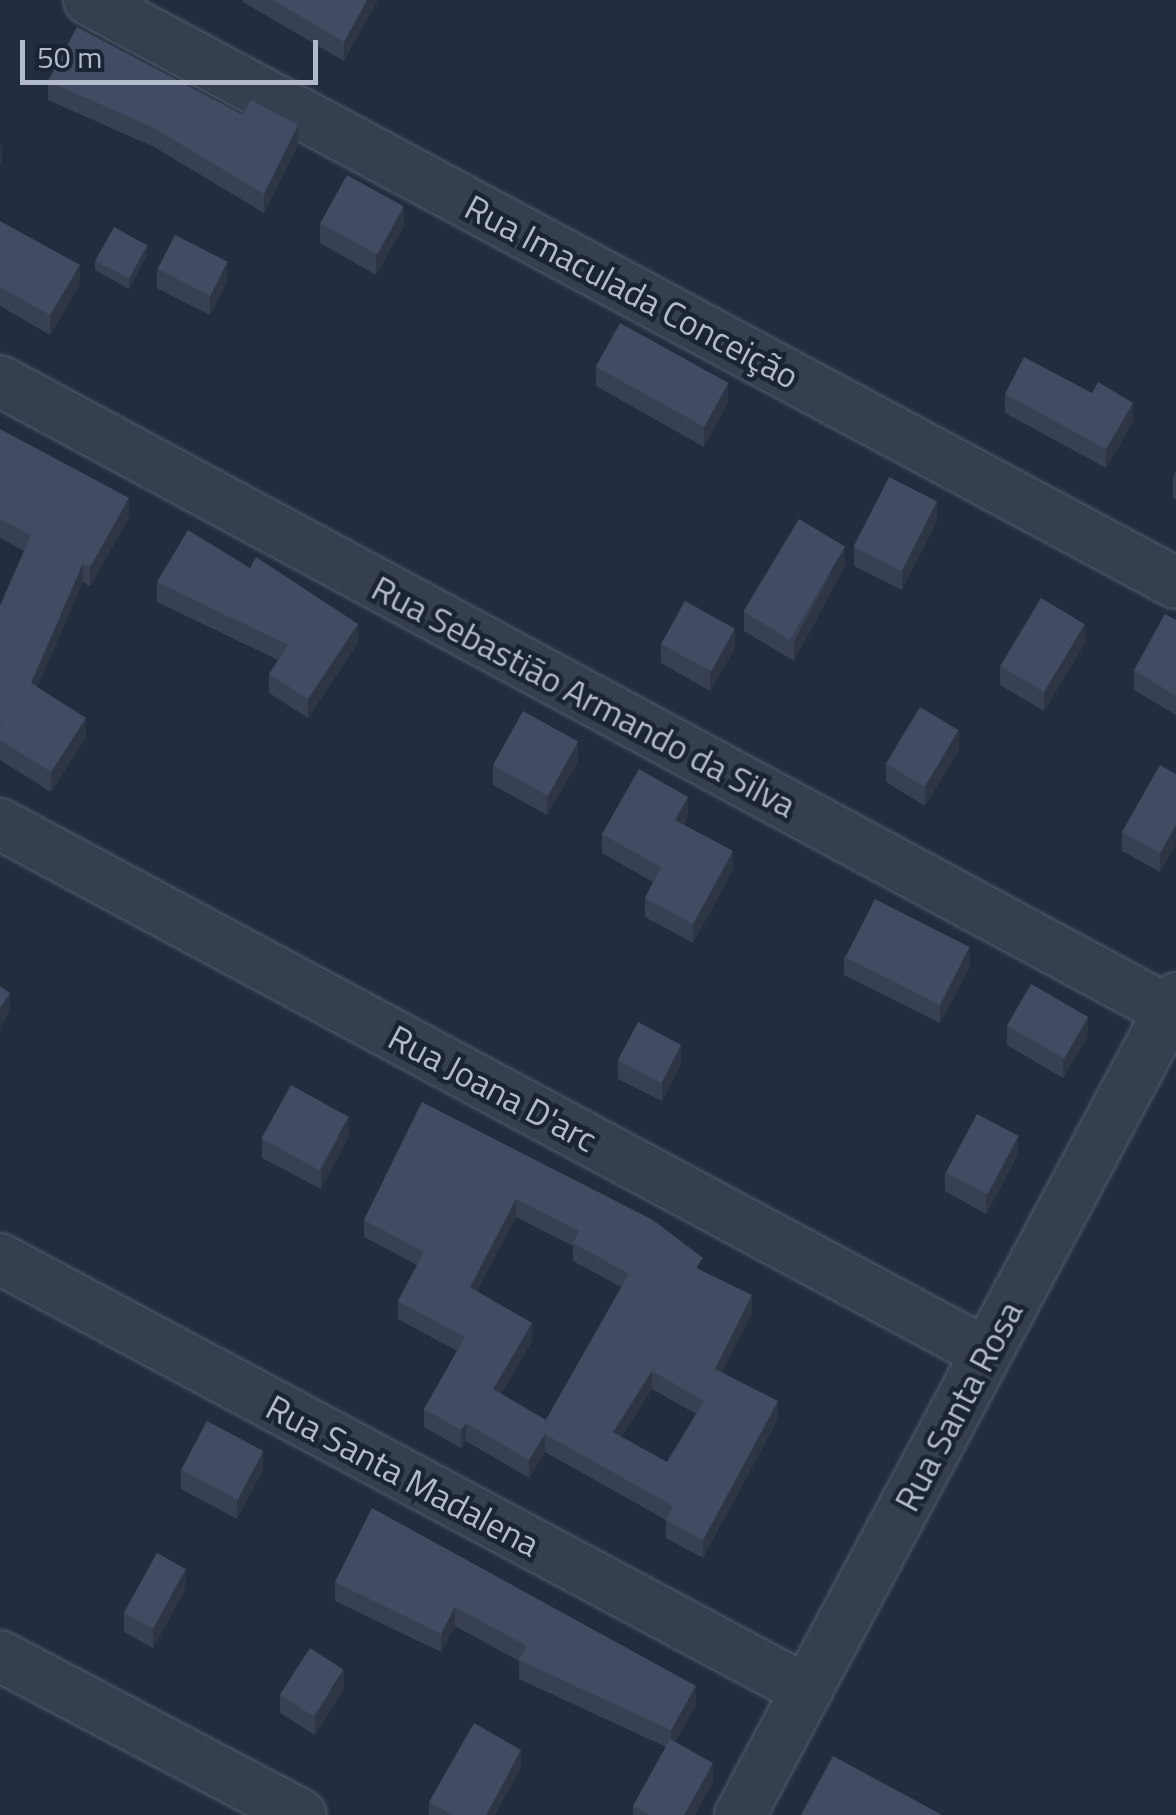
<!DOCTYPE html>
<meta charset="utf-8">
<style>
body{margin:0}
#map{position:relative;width:1176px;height:1815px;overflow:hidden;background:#222d40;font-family:"Titillium Web",sans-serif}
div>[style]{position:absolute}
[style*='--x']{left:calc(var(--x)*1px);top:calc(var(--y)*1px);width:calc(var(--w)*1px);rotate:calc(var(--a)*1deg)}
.roads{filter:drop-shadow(0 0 2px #545d6e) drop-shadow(0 0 2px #545d6e)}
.minor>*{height:50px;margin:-25px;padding:0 25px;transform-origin:25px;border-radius:25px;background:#363f50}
.wall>*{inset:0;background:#384154}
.shaded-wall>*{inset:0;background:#2e3545}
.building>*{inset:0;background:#414c62;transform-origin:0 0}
span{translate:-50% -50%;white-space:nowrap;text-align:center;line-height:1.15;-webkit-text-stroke:9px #1b2435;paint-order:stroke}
.street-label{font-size:35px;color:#b2bacb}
.scale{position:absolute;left:20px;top:40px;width:298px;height:45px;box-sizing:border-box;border:5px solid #b2bacb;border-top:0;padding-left:12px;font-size:30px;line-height:35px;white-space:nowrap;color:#b2bacb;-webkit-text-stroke:8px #1b2435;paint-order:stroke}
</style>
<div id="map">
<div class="roads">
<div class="minor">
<i style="--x:89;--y:0;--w:1233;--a:28.21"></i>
<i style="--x:0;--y:381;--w:1328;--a:28.32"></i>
<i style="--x:0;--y:824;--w:1119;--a:28.21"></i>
<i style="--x:0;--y:1259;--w:914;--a:28.14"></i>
<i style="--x:0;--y:1656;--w:340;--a:27.8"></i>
<i style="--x:740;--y:1815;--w:926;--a:-61.91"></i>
</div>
</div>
<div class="wall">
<i style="clip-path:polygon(243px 0,378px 0,344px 61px,243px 2px)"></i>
<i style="clip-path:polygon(48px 81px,298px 145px,264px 213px,154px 147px,48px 100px)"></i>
<i style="clip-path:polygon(0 221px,80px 284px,50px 335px,0 306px)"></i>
<i style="clip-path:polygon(320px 223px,404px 226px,376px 275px,320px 243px)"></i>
<i style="clip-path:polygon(147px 255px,129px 289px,95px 270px,95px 260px)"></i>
<i style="clip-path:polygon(157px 269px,227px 281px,210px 315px,157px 288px)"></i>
<i style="clip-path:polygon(596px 367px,728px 402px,704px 447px,596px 386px)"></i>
<i style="clip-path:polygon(1092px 393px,1133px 422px,1106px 468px,1005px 413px,1005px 394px)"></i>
<i style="clip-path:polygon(0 429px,129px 518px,90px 586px,83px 582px,37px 687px,86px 737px,51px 792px,0 760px,0 606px,24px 551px,0 538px)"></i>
<i style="clip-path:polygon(1176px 471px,1176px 499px,1173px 498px,1173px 478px)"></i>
<i style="clip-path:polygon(937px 521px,902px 590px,854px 566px,854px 547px)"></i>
<i style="clip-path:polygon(845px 566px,794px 661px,744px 631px,744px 612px)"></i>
<i style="clip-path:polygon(157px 582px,358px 643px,308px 718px,269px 693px,269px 674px,278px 660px,157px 602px)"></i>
<i style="clip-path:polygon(1176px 620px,1176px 715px,1134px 690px,1134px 670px)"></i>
<i style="clip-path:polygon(1085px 643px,1044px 711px,1000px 685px,1000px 665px)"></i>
<i style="clip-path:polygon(661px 644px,735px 648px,710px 691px,661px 663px)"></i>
<i style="clip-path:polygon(959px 750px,925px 806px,886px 782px,886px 763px)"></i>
<i style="clip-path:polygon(578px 761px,547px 815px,493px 785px,493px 765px)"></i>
<i style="clip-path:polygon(1176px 774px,1176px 844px,1160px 872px,1122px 851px,1122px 832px)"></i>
<i style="clip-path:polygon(688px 816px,684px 824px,733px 870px,693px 943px,645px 917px,645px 898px,653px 882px,602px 853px,602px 834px)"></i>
<i style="clip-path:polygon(844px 956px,970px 967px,940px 1023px,844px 975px)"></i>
<i style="clip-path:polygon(1007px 1026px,1088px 1036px,1063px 1078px,1007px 1045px)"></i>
<i style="clip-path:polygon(618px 1060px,681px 1064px,662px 1101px,618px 1079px)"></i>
<i style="clip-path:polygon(evenodd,422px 1102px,703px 1271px,752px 1313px,722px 1372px,778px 1419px,703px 1558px,666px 1538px,666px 1520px,545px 1452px,529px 1478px,466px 1441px,461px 1448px,424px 1427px,424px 1409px,457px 1351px,398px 1319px,398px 1301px,417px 1265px,364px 1237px,364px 1220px,422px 1102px,516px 1217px,573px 1246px,573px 1261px,621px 1287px,546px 1420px,501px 1394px,532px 1341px,477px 1291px,516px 1217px,422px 1102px,652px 1389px,696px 1414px,667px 1462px,621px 1437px,652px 1389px)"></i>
<i style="clip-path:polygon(349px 1136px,321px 1189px,262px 1158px,262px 1139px)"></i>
<i style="clip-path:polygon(1018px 1155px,986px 1214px,945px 1191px,945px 1172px)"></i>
<i style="clip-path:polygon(181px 1469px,263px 1470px,237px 1519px,181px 1489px)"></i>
<i style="clip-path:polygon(372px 1508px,696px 1705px,675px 1742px,713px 1782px,695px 1815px,633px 1815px,633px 1806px,666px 1747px,519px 1679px,519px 1661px,455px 1626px,441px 1652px,335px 1601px,335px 1582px)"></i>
<i style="clip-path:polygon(186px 1588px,153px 1648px,124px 1632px,124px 1613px)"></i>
<i style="clip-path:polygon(344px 1689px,315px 1735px,280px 1713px,280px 1694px)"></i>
<i style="clip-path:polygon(521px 1767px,495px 1815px,429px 1815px,429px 1802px)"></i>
</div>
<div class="shaded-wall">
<i style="clip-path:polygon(367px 0,378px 0,344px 61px,344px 42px)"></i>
<i style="clip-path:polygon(298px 125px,298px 145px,264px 213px,264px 194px)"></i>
<i style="clip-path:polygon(2px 142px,2px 161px,0 164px,0 145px)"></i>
<i style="clip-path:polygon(404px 207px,404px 226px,376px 275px,376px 255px)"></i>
<i style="clip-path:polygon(147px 245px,147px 255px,129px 289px,129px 279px)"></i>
<i style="clip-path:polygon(227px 262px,227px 281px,210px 315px,210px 296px)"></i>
<i style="clip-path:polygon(80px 265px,80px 284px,50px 335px,50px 315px)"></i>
<i style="clip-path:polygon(728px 383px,728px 402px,704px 447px,704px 427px)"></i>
<i style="clip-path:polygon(1133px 403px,1133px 422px,1106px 468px,1106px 449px)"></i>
<i style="clip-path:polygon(129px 498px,129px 518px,90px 586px,90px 567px)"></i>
<i style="clip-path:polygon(937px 501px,937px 521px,902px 590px,902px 571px)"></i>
<i style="clip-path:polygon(845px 547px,845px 566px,794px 661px,794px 641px)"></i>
<i style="clip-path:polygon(83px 563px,83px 582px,31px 702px,31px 683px)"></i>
<i style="clip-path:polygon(358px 624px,358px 643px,308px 718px,308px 699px)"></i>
<i style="clip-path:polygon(1085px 624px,1085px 643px,1044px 711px,1044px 691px)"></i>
<i style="clip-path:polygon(735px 629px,735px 648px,710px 691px,710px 672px)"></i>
<i style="clip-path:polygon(86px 718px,86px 737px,51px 792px,51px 772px)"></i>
<i style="clip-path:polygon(959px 730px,959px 750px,925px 806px,925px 786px)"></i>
<i style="clip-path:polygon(578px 742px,578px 761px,547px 815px,547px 795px)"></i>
<i style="clip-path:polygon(688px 797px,688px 816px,675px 839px,675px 820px)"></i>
<i style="clip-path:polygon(1176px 825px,1176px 844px,1160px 872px,1160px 853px)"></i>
<i style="clip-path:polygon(733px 851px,733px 870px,693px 943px,693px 924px)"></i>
<i style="clip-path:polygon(970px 947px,970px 967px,940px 1023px,940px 1003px)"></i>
<i style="clip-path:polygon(10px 993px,10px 1012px,0 1028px,0 1008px)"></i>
<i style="clip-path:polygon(1088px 1017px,1088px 1036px,1063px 1078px,1063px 1058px)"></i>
<i style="clip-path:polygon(681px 1045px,681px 1064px,662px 1101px,662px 1082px)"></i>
<i style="clip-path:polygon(349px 1117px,349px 1136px,321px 1189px,321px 1170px)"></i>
<i style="clip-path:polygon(1018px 1136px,1018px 1155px,986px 1214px,986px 1194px)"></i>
<i style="clip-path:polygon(516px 1199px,516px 1217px,470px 1304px,470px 1287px)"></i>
<i style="clip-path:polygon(752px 1295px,752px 1313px,715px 1386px,715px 1369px)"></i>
<i style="clip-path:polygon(532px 1323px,532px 1341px,493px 1407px,493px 1389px)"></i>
<i style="clip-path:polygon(652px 1371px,652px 1389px,613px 1450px,613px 1432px)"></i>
<i style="clip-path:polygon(778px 1401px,778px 1419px,703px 1558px,703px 1540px)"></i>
<i style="clip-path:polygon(466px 1423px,466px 1441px,461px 1448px,461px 1430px)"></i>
<i style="clip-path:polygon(545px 1434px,545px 1452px,529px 1478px,529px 1460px)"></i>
<i style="clip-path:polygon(263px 1451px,263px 1470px,237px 1519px,237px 1499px)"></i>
<i style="clip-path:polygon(186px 1569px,186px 1588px,153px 1648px,153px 1629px)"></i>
<i style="clip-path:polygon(455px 1607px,455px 1626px,441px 1652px,441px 1634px)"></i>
<i style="clip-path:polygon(344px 1670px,344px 1689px,315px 1735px,315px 1716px)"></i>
<i style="clip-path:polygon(696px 1686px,696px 1705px,671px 1749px,671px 1730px)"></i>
<i style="clip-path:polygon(521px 1750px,521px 1767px,495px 1815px,486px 1815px)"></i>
<i style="clip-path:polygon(713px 1763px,713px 1782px,695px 1815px,684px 1815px)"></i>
</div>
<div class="building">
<i style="clip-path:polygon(273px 0,367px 0,344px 42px)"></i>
<i style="clip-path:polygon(77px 27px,243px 115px,251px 100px,298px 125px,264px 194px,154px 128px,48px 81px)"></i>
<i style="left:347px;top:175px;width:65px;height:55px;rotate:29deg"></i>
<i style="clip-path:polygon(0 221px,80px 265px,50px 315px,0 287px)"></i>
<i style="left:114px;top:227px;width:38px;height:38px;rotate:29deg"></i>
<i style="left:175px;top:235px;width:59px;height:38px;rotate:27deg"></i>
<i style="left:620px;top:323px;width:124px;height:50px;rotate:29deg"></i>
<i style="clip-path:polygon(1024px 357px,1092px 393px,1098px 382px,1133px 403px,1106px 449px,1005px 394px)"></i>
<i style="clip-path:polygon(0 429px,129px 498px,90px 567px,83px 563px,31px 683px,86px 718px,51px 772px,0 740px,0 729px,2px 727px,0 726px,0 606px,31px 535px,0 519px)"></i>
<i style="left:889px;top:477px;width:54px;height:78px;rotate:27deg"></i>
<i style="left:799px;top:519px;width:54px;height:108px;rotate:31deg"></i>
<i style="clip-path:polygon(188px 530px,250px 568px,256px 557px,358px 624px,308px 699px,269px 674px,288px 645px,157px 582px)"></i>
<i style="left:1041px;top:598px;width:51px;height:79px;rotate:31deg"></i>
<i style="left:685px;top:601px;width:57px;height:49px;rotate:29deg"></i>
<i style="clip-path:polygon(1165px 614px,1176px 620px,1176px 696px,1134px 670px)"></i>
<i style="left:920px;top:707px;width:45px;height:66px;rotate:31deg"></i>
<i style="left:523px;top:711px;width:63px;height:62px;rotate:29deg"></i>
<i style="clip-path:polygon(1160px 765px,1176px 774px,1176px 825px,1160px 853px,1122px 832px)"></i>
<i style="clip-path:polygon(639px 769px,688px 797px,675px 820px,733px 851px,693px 924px,645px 898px,661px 867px,602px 834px)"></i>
<i style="left:875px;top:899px;width:106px;height:65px;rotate:27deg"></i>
<i style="left:1031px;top:984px;width:66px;height:48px;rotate:30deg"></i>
<i style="clip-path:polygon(0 986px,10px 993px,0 1008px)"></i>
<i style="left:638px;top:1022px;width:49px;height:43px;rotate:28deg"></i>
<i style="left:291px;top:1085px;width:66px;height:61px;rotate:29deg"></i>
<i style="clip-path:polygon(evenodd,422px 1102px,653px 1220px,703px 1258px,696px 1268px,752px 1295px,715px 1369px,778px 1401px,703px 1540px,666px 1520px,673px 1506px,545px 1434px,529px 1460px,466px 1423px,461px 1430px,424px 1409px,465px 1337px,398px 1301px,424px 1252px,364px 1220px,422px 1102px,516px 1199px,579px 1231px,573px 1243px,629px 1274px,546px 1420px,493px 1389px,532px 1323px,470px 1287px,516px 1199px,422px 1102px,652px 1371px,704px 1401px,667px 1462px,613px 1432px,652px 1371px)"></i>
<i style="left:977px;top:1114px;width:47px;height:66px;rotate:28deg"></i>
<i style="left:207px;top:1421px;width:64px;height:55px;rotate:28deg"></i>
<i style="clip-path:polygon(372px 1508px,696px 1686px,671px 1730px,519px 1660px,527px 1646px,455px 1607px,441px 1634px,335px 1582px)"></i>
<i style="left:157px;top:1553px;width:33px;height:68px;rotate:29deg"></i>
<i style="left:310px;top:1648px;width:40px;height:55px;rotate:33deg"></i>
<i style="clip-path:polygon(474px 1723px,521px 1750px,486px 1815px,453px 1815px,429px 1802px)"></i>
<i style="clip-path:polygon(670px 1739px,713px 1763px,684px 1815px,649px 1815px,633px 1806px)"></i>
<i style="clip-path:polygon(833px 1756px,942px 1815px,801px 1815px)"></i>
</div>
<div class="street-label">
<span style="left:632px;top:291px;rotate:28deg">Rua Imaculada Conceição</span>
<span style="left:584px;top:696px;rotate:28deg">Rua Sebastião Armando da Silva</span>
<span style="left:493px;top:1088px;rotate:28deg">Rua Joana D'arc</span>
<span style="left:958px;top:1406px;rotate:-62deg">Rua Santa Rosa</span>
<span style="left:403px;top:1475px;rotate:28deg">Rua Santa Madalena</span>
</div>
<div class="scale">50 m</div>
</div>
